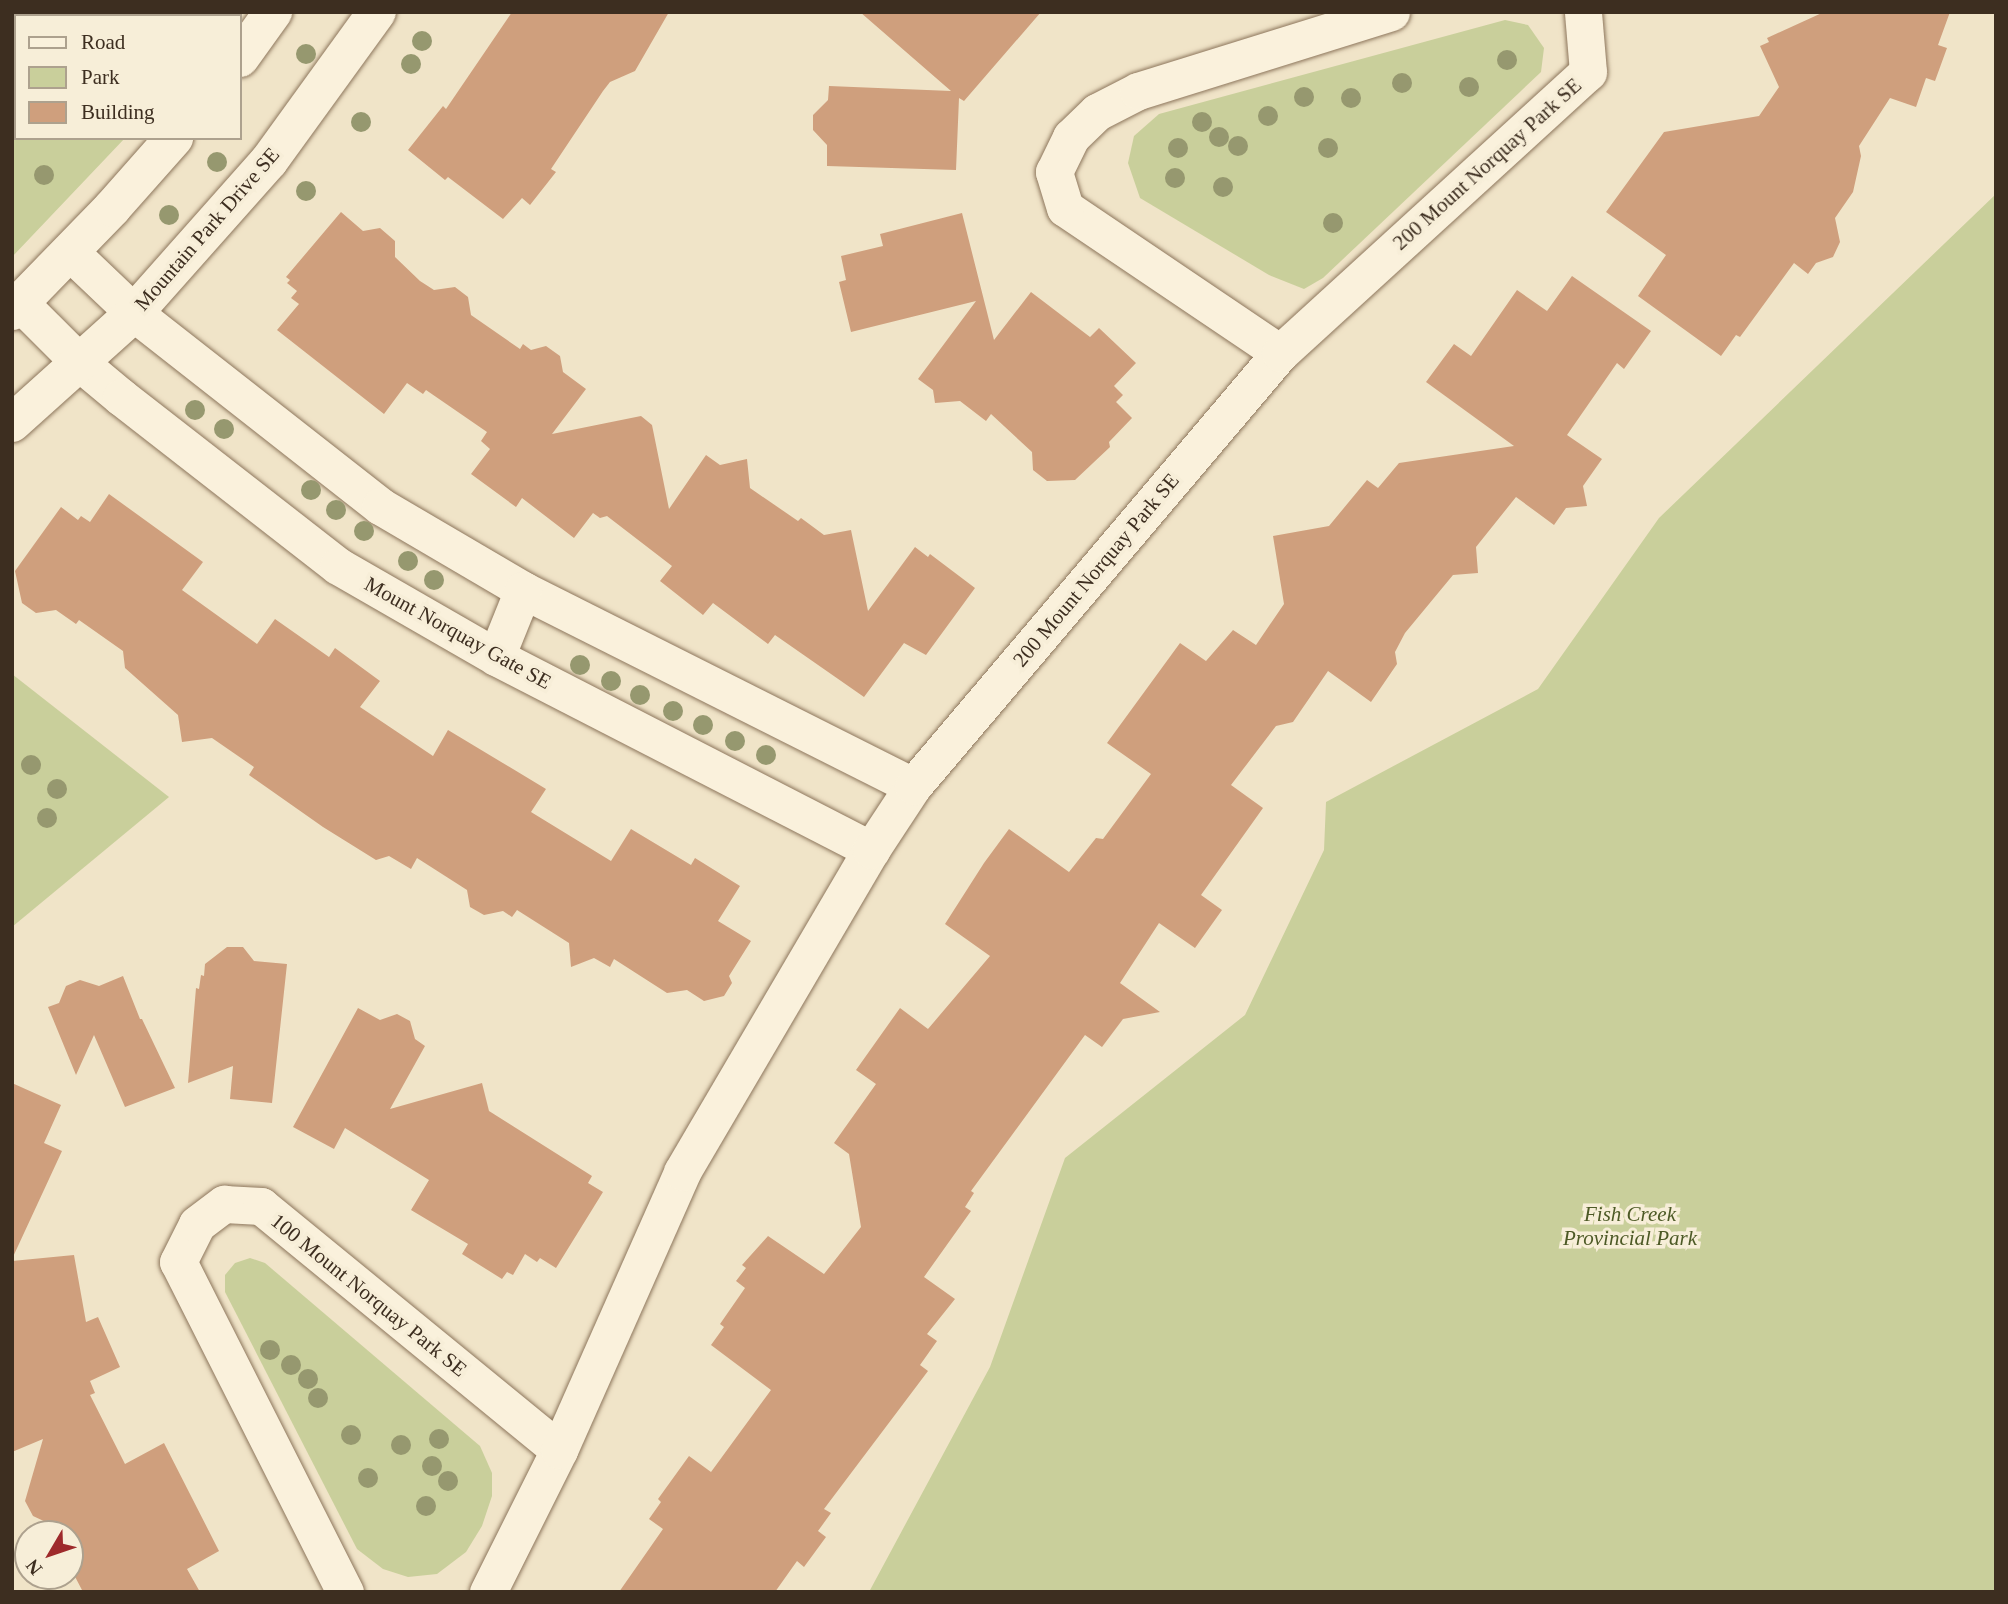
<!DOCTYPE html>
<style>
body{margin:0}
#map{position:relative;width:2008px;height:1604px;overflow:hidden;background:#f0e4c8;font-family:Georgia,serif}
div>[style]{position:absolute}
[style*='--x']{left:calc(var(--x)*1px);top:calc(var(--y)*1px);width:calc(var(--w)*1px);rotate:calc(var(--a)*1deg)}
.green>*{inset:0;background:#c9cf9b}
.building>*{inset:0;background:#cf9f7d}
.roads{filter:drop-shadow(0 0 2px #8d765c) drop-shadow(0 0 2px #8d765c)}
.minor>*{height:37px;margin:-18.5px;padding:0 18.5px;transform-origin:18.5px;border-radius:18.5px;background:#faf1dc}
.tertiary>*{height:38px;margin:-19px;padding:0 19px;transform-origin:19px;border-radius:19px;background:#faf1dc}
.trees>*{width:20px;height:20px;margin:-10px;border-radius:50%;background:#96986f}
span{translate:-50% -50%;white-space:nowrap;text-align:center;line-height:1.15;-webkit-text-stroke:7px #f7eed8;paint-order:stroke}
.street-label{font-size:21px;color:#3d2e20}
.park-label{font-size:21px;color:#4d5a26;font-style:italic}
.frame{position:absolute;inset:0;border:14px solid #3d2e20;pointer-events:none}
.legend{position:absolute;left:14px;top:14px;width:228px;height:126px;box-sizing:border-box;background:#f7eed8;border:2px solid #ada18e;margin:0;padding:9px 12px;list-style:none;font-size:21px;color:#3d2e20}
.legend li{display:flex;align-items:center;gap:14px;height:35px}
.legend b{width:35px;border:2px solid #ada18e}
.north{position:absolute;left:14px;top:1520px;width:70px;height:70px;box-sizing:border-box;background:#f7eed8;border:2px solid #ada18e;border-radius:50%;rotate:231deg;font-size:19px;font-weight:700;line-height:28px;text-align:center;color:#3d2e20}
.north::after{content:'';display:block;margin:auto;width:24px;height:32px;background:#9e2a2b;clip-path:polygon(50% 0,100% 100%,50% 72%,0 100%)}
</style>
<div id="map">
<div class="green">
<i style="clip-path:polygon(12px 12px,116px 12px,120px 16px,16px 16px,16px 138px,125px 138px,12px 257px)"></i>
<i style="clip-path:polygon(1505px 20px,1528px 25px,1544px 48px,1541px 72px,1323px 278px,1304px 289px,1269px 275px,1140px 198px,1128px 163px,1134px 136px,1159px 114px)"></i>
<i style="clip-path:polygon(1996px 194px,1996px 1592px,869px 1592px,990px 1367px,1065px 1158px,1245px 1015px,1324px 850px,1326px 802px,1538px 689px,1659px 518px)"></i>
<i style="clip-path:polygon(12px 674px,169px 797px,12px 927px)"></i>
<i style="clip-path:polygon(250px 1258px,265px 1263px,480px 1446px,492px 1473px,492px 1496px,482px 1526px,466px 1552px,437px 1574px,408px 1577px,383px 1569px,357px 1549px,225px 1292px,225px 1275px,235px 1263px)"></i>
</div>
<div class="building">
<i style="clip-path:polygon(512px 12px,669px 12px,635px 71px,610px 82px,603px 91px,551px 169px,556px 172px,530px 205px,522px 198px,503px 219px,448px 177px,445px 180px,408px 150px,443px 106px,446px 109px)"></i>
<i style="clip-path:polygon(860px 12px,1041px 12px,964px 101px,959px 98px,956px 170px,827px 166px,827px 145px,813px 130px,813px 115px,828px 100px,829px 86px,951px 91px)"></i>
<i style="clip-path:polygon(1824px 12px,1950px 12px,1938px 45px,1947px 48px,1935px 81px,1926px 78px,1916px 107px,1890px 98px,1859px 146px,1861px 156px,1853px 192px,1835px 218px,1840px 242px,1833px 257px,1816px 263px,1808px 274px,1794px 263px,1740px 337px,1736px 335px,1721px 356px,1638px 296px,1666px 255px,1606px 212px,1664px 132px,1759px 116px,1779px 87px,1760px 46px,1769px 42px,1767px 38px)"></i>
<i style="clip-path:polygon(341px 212px,363px 231px,380px 228px,395px 241px,395px 257px,420px 281px,434px 290px,455px 287px,468px 297px,471px 315px,520px 349px,523px 344px,531px 350px,546px 346px,560px 356px,563px 372px,586px 389px,552px 434px,641px 416px,652px 425px,669px 509px,706px 455px,720px 465px,747px 459px,750px 488px,798px 521px,801px 518px,824px 535px,851px 530px,868px 611px,915px 547px,928px 557px,930px 554px,975px 588px,926px 655px,904px 643px,864px 697px,775px 635px,768px 644px,713px 603px,703px 615px,660px 581px,672px 566px,607px 516px,600px 518px,593px 513px,574px 538px,522px 498px,516px 507px,471px 474px,490px 449px,481px 441px,487px 432px,426px 390px,423px 394px,407px 383px,384px 414px,277px 330px,299px 304px,291px 298px,297px 291px,287px 283px,290px 280px,286px 277px)"></i>
<i style="clip-path:polygon(962px 213px,994px 340px,1031px 292px,1090px 337px,1099px 328px,1136px 363px,1114px 386px,1123px 395px,1116px 402px,1132px 418px,1109px 442px,1110px 447px,1075px 480px,1047px 481px,1033px 470px,1032px 452px,991px 414px,986px 421px,960px 401px,935px 403px,933px 390px,918px 379px,976px 301px,851px 332px,839px 282px,846px 280px,841px 256px,883px 246px,880px 234px)"></i>
<i style="clip-path:polygon(1572px 276px,1651px 331px,1624px 369px,1617px 363px,1567px 435px,1602px 459px,1583px 486px,1587px 506px,1566px 508px,1554px 525px,1516px 497px,1476px 547px,1478px 573px,1453px 575px,1405px 633px,1395px 652px,1397px 664px,1371px 702px,1328px 671px,1293px 722px,1276px 726px,1231px 785px,1263px 808px,1201px 895px,1222px 910px,1195px 948px,1159px 923px,1120px 983px,1160px 1012px,1123px 1019px,1102px 1047px,1085px 1035px,971px 1191px,974px 1193px,965px 1207px,971px 1211px,924px 1277px,955px 1299px,927px 1334px,937px 1341px,920px 1365px,928px 1371px,824px 1509px,831px 1513px,818px 1531px,826px 1537px,804px 1567px,797px 1561px,775px 1592px,619px 1592px,663px 1529px,649px 1519px,661px 1502px,658px 1499px,689px 1456px,711px 1472px,771px 1390px,711px 1345px,724px 1327px,720px 1324px,745px 1288px,736px 1281px,746px 1268px,742px 1265px,768px 1236px,824px 1274px,861px 1227px,849px 1154px,834px 1143px,876px 1084px,856px 1070px,900px 1008px,928px 1029px,990px 956px,945px 924px,984px 863px,1009px 829px,1069px 872px,1096px 838px,1103px 839px,1151px 774px,1107px 743px,1180px 643px,1206px 661px,1233px 630px,1256px 645px,1284px 604px,1273px 536px,1329px 526px,1367px 480px,1378px 488px,1399px 463px,1514px 446px,1426px 382px,1454px 344px,1471px 356px,1517px 290px,1547px 311px)"></i>
<i style="clip-path:polygon(109px 494px,203px 562px,182px 590px,257px 644px,275px 619px,329px 657px,335px 648px,380px 681px,360px 707px,433px 756px,448px 730px,546px 789px,531px 812px,611px 861px,631px 829px,691px 865px,695px 858px,740px 886px,718px 921px,751px 941px,729px 976px,732px 983px,724px 996px,704px 1001px,687px 990px,667px 993px,614px 959px,610px 967px,594px 958px,571px 967px,569px 943px,517px 910px,512px 917px,503px 911px,484px 915px,470px 907px,467px 890px,417px 858px,411px 869px,389px 856px,376px 860px,323px 827px,249px 775px,254px 767px,212px 738px,182px 742px,178px 715px,125px 668px,123px 651px,79px 620px,76px 624px,56px 610px,36px 613px,22px 603px,15px 571px,61px 507px,78px 520px,81px 516px,90px 522px)"></i>
<i style="clip-path:polygon(227px 947px,243px 947px,254px 961px,287px 964px,272px 1103px,230px 1099px,233px 1066px,188px 1083px,196px 988px,199px 989px,201px 975px,204px 976px,205px 964px)"></i>
<i style="clip-path:polygon(123px 976px,140px 1019px,142px 1019px,175px 1088px,125px 1107px,94px 1035px,76px 1075px,48px 1007px,59px 1003px,66px 986px,80px 980px,99px 986px)"></i>
<i style="clip-path:polygon(358px 1008px,380px 1020px,397px 1014px,410px 1021px,415px 1039px,425px 1046px,390px 1109px,482px 1083px,489px 1111px,592px 1176px,588px 1183px,603px 1192px,556px 1268px,540px 1258px,537px 1262px,525px 1254px,513px 1275px,507px 1272px,502px 1279px,462px 1254px,468px 1244px,411px 1210px,429px 1180px,345px 1128px,334px 1149px,293px 1127px)"></i>
<i style="clip-path:polygon(12px 1083px,61px 1105px,44px 1143px,62px 1151px,12px 1259px)"></i>
<i style="clip-path:polygon(74px 1255px,86px 1322px,98px 1317px,120px 1367px,90px 1381px,95px 1393px,90px 1395px,125px 1464px,164px 1443px,219px 1551px,187px 1569px,200px 1592px,83px 1592px,70px 1567px,70px 1534px,53px 1534px,48px 1523px,33px 1516px,25px 1501px,43px 1439px,12px 1452px,12px 1261px)"></i>
</div>
<div class="roads">
<div class="minor">
<i style="--x:70;--y:252;--w:88;--a:43.6"></i>
<i style="--x:134;--y:313;--w:313;--a:38.1"></i>
<i style="--x:380;--y:506;--w:166;--a:30.4"></i>
<i style="--x:523;--y:590;--w:436;--a:26.7"></i>
<i style="--x:20;--y:303;--w:83;--a:45"></i>
<i style="--x:79;--y:362;--w:55;--a:39.8"></i>
<i style="--x:121;--y:397;--w:275;--a:37.9"></i>
<i style="--x:338;--y:566;--w:182;--a:29.9"></i>
<i style="--x:496;--y:657;--w:422;--a:27.2"></i>
<i style="--x:1280;--y:353;--w:259;--a:-146"></i>
<i style="--x:1065;--y:208;--w:38;--a:-107"></i>
<i style="--x:1054;--y:172;--w:39;--a:-64"></i>
<i style="--x:1071;--y:137;--w:36;--a:-44"></i>
<i style="--x:1097;--y:112;--w:46;--a:-27.1"></i>
<i style="--x:1138;--y:91;--w:265;--a:-17.3"></i>
<i style="--x:496;--y:657;--w:72;--a:-68.1"></i>
<i style="--x:345;--y:1592;--w:370;--a:-116.8"></i>
<i style="--x:178;--y:1262;--w:42;--a:-63.4"></i>
<i style="--x:197;--y:1224;--w:34;--a:-37"></i>
<i style="--x:224;--y:1204;--w:37;--a:3"></i>
<i style="--x:261;--y:1206;--w:385;--a:39.3"></i>
<i style="--x:488;--y:1592;--w:159;--a:-63.4"></i>
<i style="--x:559;--y:1450;--w:304;--a:-66.1"></i>
<i style="--x:682;--y:1172;--w:373;--a:-59.6"></i>
<i style="--x:871;--y:850;--w:77;--a:-56.7"></i>
<i style="--x:913;--y:786;--w:568;--a:-49.72"></i>
<i style="--x:1280;--y:353;--w:417;--a:-42.4"></i>
<i style="--x:1588;--y:72;--w:60;--a:-94.8"></i>
</div>
<div class="tertiary">
<i style="--x:240;--y:58;--w:57;--a:-54.3"></i>
<i style="--x:12;--y:311;--w:144;--a:-45.8"></i>
<i style="--x:112;--y:208;--w:94;--a:-48.5"></i>
<i style="--x:12;--y:423;--w:164;--a:-42"></i>
<i style="--x:134;--y:313;--w:203;--a:-48.4"></i>
<i style="--x:269;--y:161;--w:184;--a:-54.1"></i>
</div>
</div>
<div class="trees">
<i style="left:422px;top:41px"></i>
<i style="left:306px;top:54px"></i>
<i style="left:1507px;top:60px"></i>
<i style="left:411px;top:64px"></i>
<i style="left:1402px;top:83px"></i>
<i style="left:1469px;top:87px"></i>
<i style="left:1304px;top:97px"></i>
<i style="left:1351px;top:98px"></i>
<i style="left:1268px;top:116px"></i>
<i style="left:361px;top:122px"></i>
<i style="left:1202px;top:122px"></i>
<i style="left:1219px;top:137px"></i>
<i style="left:1238px;top:146px"></i>
<i style="left:1178px;top:148px"></i>
<i style="left:1328px;top:148px"></i>
<i style="left:217px;top:162px"></i>
<i style="left:44px;top:175px"></i>
<i style="left:1175px;top:178px"></i>
<i style="left:1223px;top:187px"></i>
<i style="left:306px;top:191px"></i>
<i style="left:169px;top:215px"></i>
<i style="left:1333px;top:223px"></i>
<i style="left:195px;top:410px"></i>
<i style="left:224px;top:429px"></i>
<i style="left:311px;top:490px"></i>
<i style="left:336px;top:510px"></i>
<i style="left:364px;top:531px"></i>
<i style="left:408px;top:561px"></i>
<i style="left:434px;top:580px"></i>
<i style="left:580px;top:665px"></i>
<i style="left:611px;top:681px"></i>
<i style="left:640px;top:695px"></i>
<i style="left:673px;top:711px"></i>
<i style="left:703px;top:725px"></i>
<i style="left:735px;top:741px"></i>
<i style="left:766px;top:755px"></i>
<i style="left:31px;top:765px"></i>
<i style="left:57px;top:789px"></i>
<i style="left:47px;top:818px"></i>
<i style="left:270px;top:1350px"></i>
<i style="left:291px;top:1365px"></i>
<i style="left:308px;top:1379px"></i>
<i style="left:318px;top:1398px"></i>
<i style="left:351px;top:1435px"></i>
<i style="left:439px;top:1439px"></i>
<i style="left:401px;top:1445px"></i>
<i style="left:432px;top:1466px"></i>
<i style="left:368px;top:1478px"></i>
<i style="left:448px;top:1481px"></i>
<i style="left:426px;top:1506px"></i>
</div>
<div class="street-label">
<span style="left:1487px;top:164px;rotate:-42deg">200 Mount Norquay Park SE</span>
<span style="left:207px;top:229px;rotate:-49deg">Mountain Park Drive SE</span>
<span style="left:1096px;top:570px;rotate:-50deg">200 Mount Norquay Park SE</span>
<span style="left:458px;top:633px;rotate:29deg">Mount Norquay Gate SE</span>
<span style="left:369px;top:1295px;rotate:39deg">100 Mount Norquay Park SE</span>
</div>
<div class="park-label">
<span style="left:1630px;top:1226px">Fish Creek<br>Provincial Park</span>
</div>
<div class="frame"></div>
<ul class="legend">
<li><b style="height:9px;background:#faf1dc"></b>Road</li>
<li><b style="height:19px;background:#c9cf9b"></b>Park</li>
<li><b style="height:19px;background:#cf9f7d"></b>Building</li>
</ul>
<div class="north">N</div>
</div>
